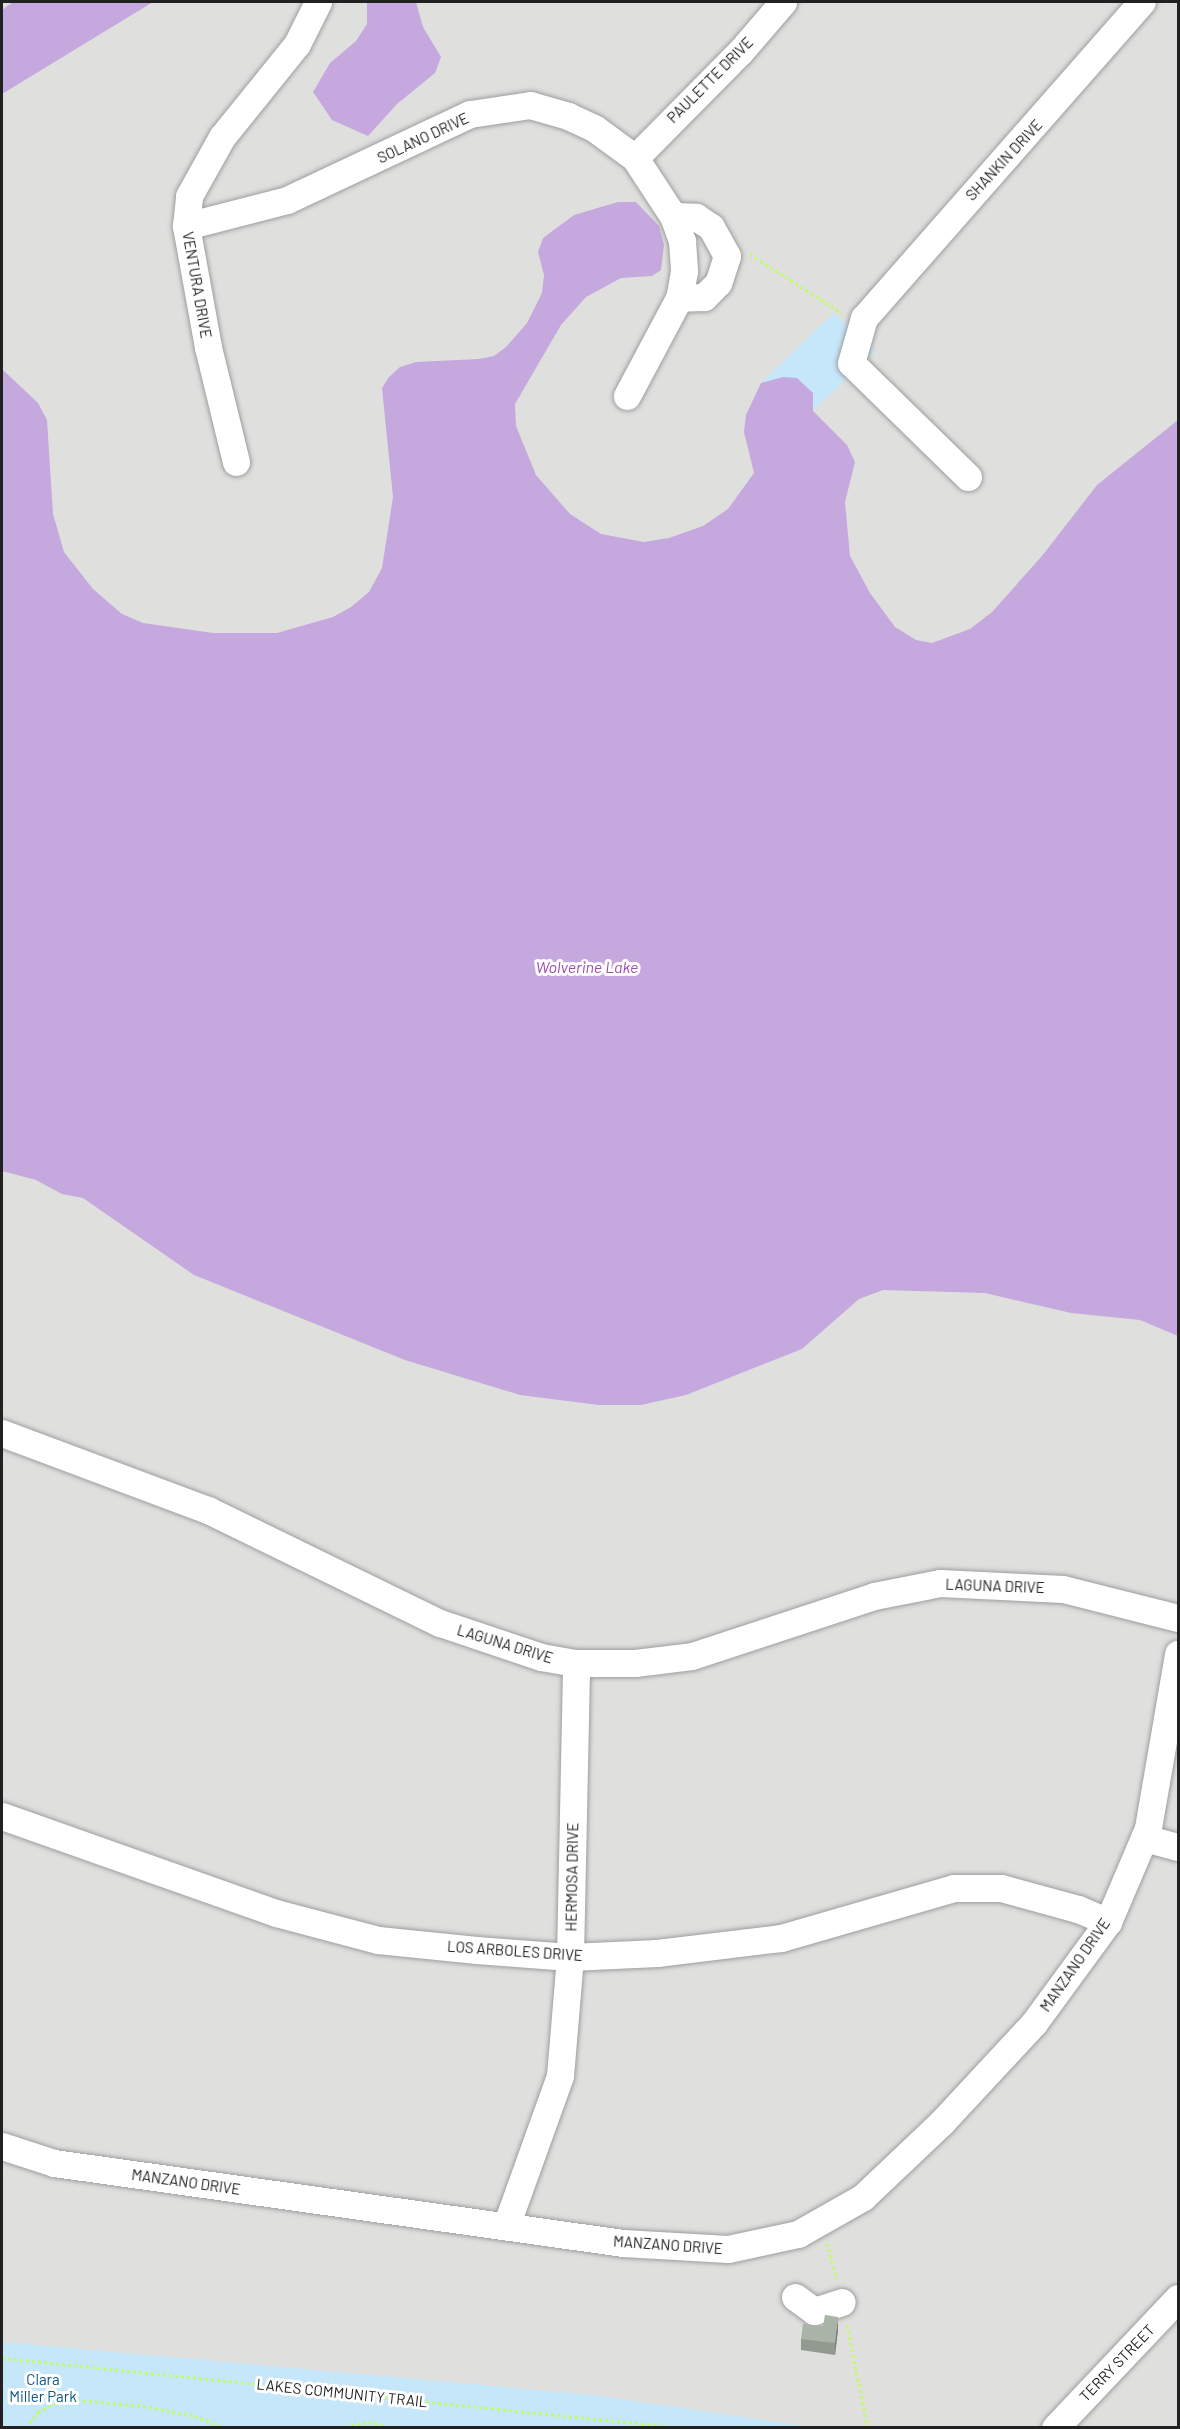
<!DOCTYPE html>
<style>
body{margin:0}
#map{position:relative;width:1180px;height:2429px;overflow:hidden;background:#e8f1e8;font-family:Barlow,sans-serif}
div>[style]{position:absolute}
[style*='--x']{left:calc(var(--x)*1px);top:calc(var(--y)*1px);width:calc(var(--w)*1px);rotate:calc(var(--a)*1deg)}
.residential>*{inset:0;background:#dfdfde}
.park>*{inset:0;background:#c6e6fa}
.water>*{inset:0;background:#c5a8de}
.path>*{height:3px;margin-top:-1.5px;transform-origin:0;background:repeating-linear-gradient(90deg,#c2fa70 0 3px,transparent 0 6px)}
.roads{filter:drop-shadow(0 0 2px #9e9e9e) drop-shadow(0 0 2px #9e9e9e)}
.minor>*{height:27px;margin:-13.5px;padding:0 13.5px;transform-origin:13.5px;border-radius:13.5px;background:#fff}
.wall>*{inset:0;background:#929a90}
.shaded-wall>*{inset:0;background:#777d75}
.building>*{inset:0;background:#aab3a7}
span{translate:-50% -50%;white-space:nowrap;text-align:center;line-height:1.15;-webkit-text-stroke:6px #fff;paint-order:stroke}
.street-label{font-size:15px;color:#212121}
.park-label{font-size:15px;color:#0c5482}
.water-label{font-size:16px;color:#9e4cb2;font-style:italic}
.frame{position:absolute;inset:0;border:3px solid #212121;pointer-events:none}
</style>
<div id="map">
<div class="residential">
<i style="clip-path:polygon(2px 2px,1178px 2px,1178px 726px,1044px 840px,2px 603px)"></i>
<i style="clip-path:polygon(2px 883px,1178px 1185px,1178px 2427px,812px 2428px,593px 2395px,2px 2342px)"></i>
</div>
<div class="park">
<i style="clip-path:polygon(834px 313px,875px 351px,813px 411px,813px 393px,761px 383px)"></i>
<i style="clip-path:polygon(2px 2342px,593px 2395px,812px 2427px,2px 2427px)"></i>
</div>
<div class="water">
<i style="clip-path:polygon(13px 2px,153px 2px,2px 94px,2px 10px)"></i>
<i style="clip-path:polygon(367px 2px,416px 2px,423px 27px,441px 57px,435px 73px,397px 104px,368px 136px,332px 120px,313px 92px,330px 63px,356px 41px,367px 24px)"></i>
<i style="clip-path:polygon(618px 202px,636px 202px,659px 226px,664px 245px,661px 270px,652px 276px,621px 278px,586px 297px,561px 325px,515px 404px,516px 426px,536px 475px,570px 514px,601px 534px,644px 542px,669px 538px,703px 526px,728px 509px,754px 473px,744px 432px,746px 415px,761px 383px,783px 377px,797px 378px,813px 393px,813px 411px,847px 445px,855px 462px,845px 502px,850px 556px,870px 593px,895px 627px,916px 640px,932px 643px,970px 629px,992px 612px,1042px 556px,1097px 485px,1178px 420px,1178px 1336px,1140px 1320px,1071px 1313px,985px 1293px,883px 1290px,859px 1299px,802px 1349px,686px 1395px,641px 1405px,599px 1405px,520px 1395px,405px 1360px,194px 1275px,83px 1198px,62px 1194px,36px 1180px,2px 1171px,2px 369px,38px 403px,47px 420px,53px 514px,64px 552px,93px 589px,122px 614px,143px 623px,213px 633px,277px 633px,333px 617px,351px 607px,369px 592px,382px 568px,393px 497px,382px 388px,389px 377px,400px 367px,416px 362px,479px 359px,494px 356px,506px 347px,527px 323px,542px 293px,544px 275px,538px 252px,543px 238px,574px 215px)"></i>
</div>
<div class="path">
<i style="--x:750;--y:254;--w:109;--a:32.7"></i>
<i style="--x:827;--y:2243;--w:38;--a:75"></i>
<i style="--x:847;--y:2325;--w:105;--a:78.5"></i>
<i style="--x:2;--y:2358;--w:685;--a:5.87"></i>
<i style="--x:26;--y:2428;--w:20;--a:-53"></i>
<i style="--x:38;--y:2412;--w:20;--a:-27"></i>
<i style="--x:56;--y:2403;--w:21;--a:-8"></i>
<i style="--x:77;--y:2400;--w:66;--a:5.2"></i>
<i style="--x:143;--y:2406;--w:53;--a:10.9"></i>
<i style="--x:195;--y:2416;--w:32;--a:22"></i>
<i style="--x:340;--y:2428;--w:30;--a:-12"></i>
<i style="--x:369;--y:2422;--w:25;--a:14"></i>
</div>
<div class="roads">
<div class="minor">
<i style="--x:635;--y:158;--w:149;--a:-45.3"></i>
<i style="--x:740;--y:52;--w:66;--a:-49.3"></i>
<i style="--x:673;--y:216;--w:23;--a:2"></i>
<i style="--x:696;--y:217;--w:18;--a:34"></i>
<i style="--x:711;--y:227;--w:33;--a:61"></i>
<i style="--x:727;--y:256;--w:28;--a:108"></i>
<i style="--x:718;--y:283;--w:20;--a:135"></i>
<i style="--x:704;--y:297;--w:25;--a:178"></i>
<i style="--x:186;--y:226;--w:104;--a:-14.4"></i>
<i style="--x:287;--y:200;--w:202;--a:-25.2"></i>
<i style="--x:470;--y:114;--w:61;--a:-8.5"></i>
<i style="--x:530;--y:105;--w:40;--a:16"></i>
<i style="--x:568;--y:116;--w:29;--a:25"></i>
<i style="--x:594;--y:128;--w:51;--a:36.2"></i>
<i style="--x:635;--y:158;--w:69;--a:56.8"></i>
<i style="--x:673;--y:216;--w:27;--a:70"></i>
<i style="--x:682;--y:241;--w:30;--a:86"></i>
<i style="--x:684;--y:271;--w:27;--a:100"></i>
<i style="--x:679;--y:298;--w:111;--a:118"></i>
<i style="--x:236;--y:462;--w:118;--a:-103.7"></i>
<i style="--x:208;--y:347;--w:123;--a:-100.3"></i>
<i style="--x:186;--y:226;--w:30;--a:-84"></i>
<i style="--x:189;--y:196;--w:68;--a:-60.8"></i>
<i style="--x:222;--y:137;--w:119;--a:-51.1"></i>
<i style="--x:297;--y:44;--w:47;--a:-63.4"></i>
<i style="--x:968;--y:477;--w:163;--a:-135.7"></i>
<i style="--x:851;--y:363;--w:47;--a:-73.9"></i>
<i style="--x:864;--y:318;--w:421;--a:-48.7"></i>
<i style="--x:2;--y:1433;--w:220;--a:20.5"></i>
<i style="--x:208;--y:1510;--w:258;--a:26"></i>
<i style="--x:440;--y:1623;--w:107;--a:18.6"></i>
<i style="--x:541;--y:1657;--w:36;--a:10"></i>
<i style="--x:576;--y:1663;--w:59;--a:0"></i>
<i style="--x:635;--y:1663;--w:57;--a:-7"></i>
<i style="--x:692;--y:1656;--w:192;--a:-18.2"></i>
<i style="--x:874;--y:1596;--w:67;--a:-11.1"></i>
<i style="--x:940;--y:1583;--w:123;--a:2.8"></i>
<i style="--x:1063;--y:1589;--w:119;--a:14.2"></i>
<i style="--x:2;--y:1816;--w:291;--a:19.5"></i>
<i style="--x:276;--y:1913;--w:106;--a:14.8"></i>
<i style="--x:378;--y:1940;--w:99;--a:5.8"></i>
<i style="--x:476;--y:1950;--w:94;--a:4.3"></i>
<i style="--x:570;--y:1957;--w:87;--a:-2.6"></i>
<i style="--x:657;--y:1953;--w:125;--a:-6.9"></i>
<i style="--x:781;--y:1938;--w:180;--a:-16.1"></i>
<i style="--x:954;--y:1888;--w:47;--a:0"></i>
<i style="--x:1001;--y:1888;--w:80;--a:15.3"></i>
<i style="--x:1078;--y:1909;--w:33;--a:23"></i>
<i style="--x:1144;--y:1838;--w:35;--a:15"></i>
<i style="--x:2;--y:2146;--w:55;--a:18.1"></i>
<i style="--x:54;--y:2163;--w:575;--a:8"></i>
<i style="--x:623;--y:2243;--w:105;--a:3.3"></i>
<i style="--x:728;--y:2249;--w:72;--a:-12.1"></i>
<i style="--x:798;--y:2234;--w:75;--a:-29.6"></i>
<i style="--x:863;--y:2197;--w:109;--a:-43.5"></i>
<i style="--x:942;--y:2122;--w:135;--a:-47.1"></i>
<i style="--x:1034;--y:2023;--w:125;--a:-53.8"></i>
<i style="--x:1108;--y:1922;--w:102;--a:-66.9"></i>
<i style="--x:1148;--y:1828;--w:177;--a:-80.2"></i>
<i style="--x:506;--y:2226;--w:159;--a:-70.2"></i>
<i style="--x:560;--y:2076;--w:119;--a:-85.2"></i>
<i style="--x:570;--y:1957;--w:294;--a:-88.8"></i>
<i style="--x:795;--y:2297;--w:24;--a:36"></i>
<i style="--x:814;--y:2311;--w:29;--a:-18"></i>
<i style="--x:1055;--y:2428;--w:179;--a:-46.6"></i>
</div>
</div>
<div class="wall">
<i style="clip-path:polygon(838px 2329px,835px 2355px,801px 2350px,801px 2339px)"></i>
</div>
<div class="shaded-wall">
<i style="clip-path:polygon(838px 2317px,838px 2329px,835px 2355px,835px 2343px)"></i>
</div>
<div class="building">
<i style="clip-path:polygon(825px 2315px,838px 2317px,835px 2343px,801px 2339px,803px 2324px,823px 2326px)"></i>
</div>
<div class="street-label">
<span style="left:710px;top:80px;rotate:-45deg">PAULETTE DRIVE</span>
<span style="left:423px;top:138px;rotate:-25deg">SOLANO DRIVE</span>
<span style="left:1004px;top:160px;rotate:-47deg">SHANKIN DRIVE</span>
<span style="left:197px;top:285px;rotate:80deg">VENTURA DRIVE</span>
<span style="left:995px;top:1586px;rotate:2deg">LAGUNA DRIVE</span>
<span style="left:505px;top:1644px;rotate:17deg">LAGUNA DRIVE</span>
<span style="left:572px;top:1877px;rotate:-89deg">HERMOSA DRIVE</span>
<span style="left:515px;top:1951px;rotate:4deg">LOS ARBOLES DRIVE</span>
<span style="left:1075px;top:1965px;rotate:-55deg">MANZANO DRIVE</span>
<span style="left:186px;top:2182px;rotate:8deg">MANZANO DRIVE</span>
<span style="left:668px;top:2245px;rotate:4deg">MANZANO DRIVE</span>
<span style="left:1117px;top:2363px;rotate:-46deg">TERRY STREET</span>
<span style="left:342px;top:2393px;rotate:6deg">LAKES COMMUNITY TRAIL</span>
</div>
<div class="park-label">
<span style="left:43px;top:2388px">Clara<br>Miller Park</span>
</div>
<div class="water-label">
<span style="left:587px;top:967px">Wolverine Lake</span>
</div>
<div class="frame"></div>
</div>
